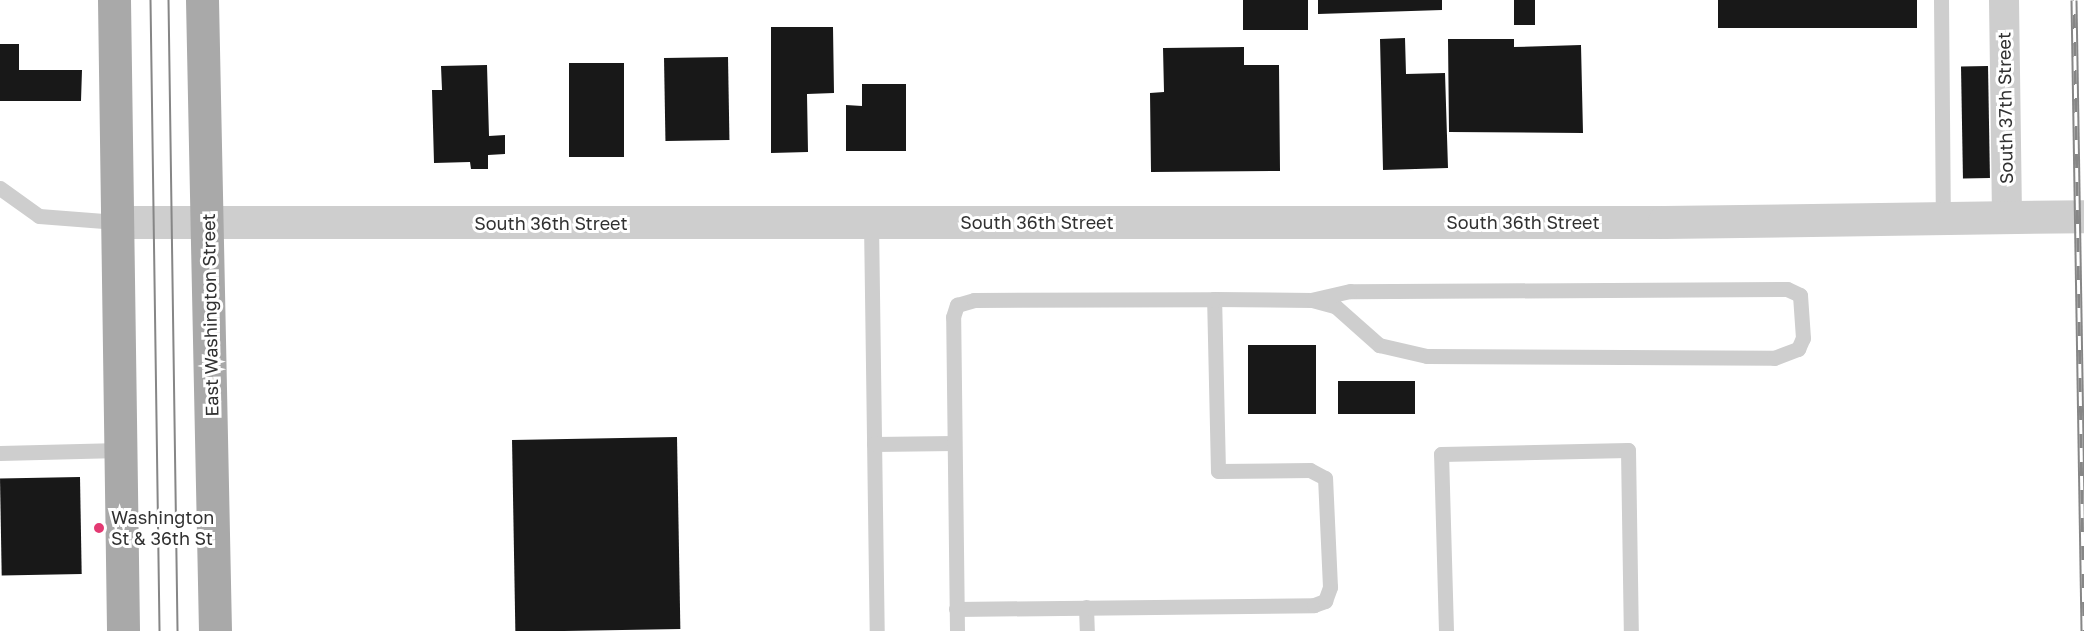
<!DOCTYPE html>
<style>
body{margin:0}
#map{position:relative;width:2084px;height:631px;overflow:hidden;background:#fff;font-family:"Golos Text",sans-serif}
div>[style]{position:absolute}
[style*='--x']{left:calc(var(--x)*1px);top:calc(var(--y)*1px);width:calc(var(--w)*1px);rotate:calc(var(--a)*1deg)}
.building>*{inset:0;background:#181818;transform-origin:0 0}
.service>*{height:15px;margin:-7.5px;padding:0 7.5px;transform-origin:7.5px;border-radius:7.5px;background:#cecece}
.minor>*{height:30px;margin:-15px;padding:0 15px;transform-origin:15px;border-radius:15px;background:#cecece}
.tertiary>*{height:33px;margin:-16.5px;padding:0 16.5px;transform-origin:16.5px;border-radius:16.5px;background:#cecece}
.primary>*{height:33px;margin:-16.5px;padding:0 16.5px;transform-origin:16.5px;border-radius:16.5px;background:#a9a9a9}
.tram>*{height:1.5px;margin:-0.75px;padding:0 0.75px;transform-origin:0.75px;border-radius:0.75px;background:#868686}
.rail>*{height:7px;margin-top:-3.5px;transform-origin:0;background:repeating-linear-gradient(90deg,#fff 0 14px,#868686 0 28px);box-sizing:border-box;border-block:2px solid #868686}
.dots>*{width:16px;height:16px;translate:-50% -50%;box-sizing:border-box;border:3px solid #fff;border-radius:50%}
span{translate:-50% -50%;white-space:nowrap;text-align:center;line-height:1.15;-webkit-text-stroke:6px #fff;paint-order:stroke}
.street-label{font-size:18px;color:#313131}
.poi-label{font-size:18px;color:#313131}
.left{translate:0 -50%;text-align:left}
</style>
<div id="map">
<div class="building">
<i style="left:1243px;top:0;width:65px;height:30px"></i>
<i style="clip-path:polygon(1318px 0,1442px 0,1442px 10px,1318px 14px)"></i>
<i style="left:1514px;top:0;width:21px;height:25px"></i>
<i style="left:1718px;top:0;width:199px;height:28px"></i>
<i style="clip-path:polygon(771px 27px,833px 27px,834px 93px,807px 94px,808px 152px,771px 153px)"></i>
<i style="clip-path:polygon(1405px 38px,1406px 74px,1445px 73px,1448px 168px,1383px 170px,1380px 39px)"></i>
<i style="clip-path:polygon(1448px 39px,1514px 39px,1514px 47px,1581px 45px,1583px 133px,1449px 132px)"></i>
<i style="clip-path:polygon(0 44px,19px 44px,19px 70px,82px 70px,81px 101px,0 101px)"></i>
<i style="clip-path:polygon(1244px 47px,1244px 65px,1279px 65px,1280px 171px,1151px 172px,1150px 93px,1164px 92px,1163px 48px)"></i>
<i style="left:728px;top:57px;width:83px;height:64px;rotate:89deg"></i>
<i style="left:569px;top:63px;width:55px;height:94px"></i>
<i style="clip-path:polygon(487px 65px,489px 136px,505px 135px,505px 154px,488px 155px,488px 169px,471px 169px,470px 162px,434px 163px,432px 90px,442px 90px,441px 66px)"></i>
<i style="left:1988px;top:66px;width:112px;height:27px;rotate:89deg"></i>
<i style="clip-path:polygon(862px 84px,906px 84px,906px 151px,846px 151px,846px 105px,862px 106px)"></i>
<i style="left:1248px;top:345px;width:68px;height:69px"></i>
<i style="left:1338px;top:381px;width:77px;height:33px"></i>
<i style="left:677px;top:437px;width:192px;height:165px;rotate:89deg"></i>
<i style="left:80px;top:477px;width:97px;height:80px;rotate:89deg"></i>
</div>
<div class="service">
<i style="--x:1941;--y:0;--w:218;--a:89.5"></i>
<i style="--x:0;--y:188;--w:48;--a:35.7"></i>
<i style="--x:39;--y:216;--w:78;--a:4.4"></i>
<i style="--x:871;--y:222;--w:409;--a:89.2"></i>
<i style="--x:874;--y:444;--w:80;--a:-0.7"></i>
<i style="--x:0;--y:453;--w:120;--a:-1.4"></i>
<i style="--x:1086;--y:607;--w:24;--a:88"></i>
<i style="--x:956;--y:609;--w:358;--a:-0.6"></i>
<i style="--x:1314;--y:605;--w:12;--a:-20"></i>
<i style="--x:1325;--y:601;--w:15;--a:-70"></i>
<i style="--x:1330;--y:587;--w:109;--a:-92.6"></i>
<i style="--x:1325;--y:478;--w:17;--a:-152"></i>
<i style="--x:1310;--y:470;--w:92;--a:179.4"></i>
<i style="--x:1218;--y:471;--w:172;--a:-91.3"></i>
<i style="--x:1214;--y:299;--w:98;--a:0.6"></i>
<i style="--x:1312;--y:300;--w:24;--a:15"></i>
<i style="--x:1335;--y:306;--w:59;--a:41.6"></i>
<i style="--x:1379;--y:345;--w:49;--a:12.9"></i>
<i style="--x:1427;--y:356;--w:347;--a:0.3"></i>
<i style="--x:1774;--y:358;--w:26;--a:-21"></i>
<i style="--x:1798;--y:349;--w:12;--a:-66"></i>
<i style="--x:1803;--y:338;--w:43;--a:-94"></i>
<i style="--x:1800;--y:295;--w:14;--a:-155"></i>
<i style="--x:1787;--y:289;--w:437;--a:179.7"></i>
<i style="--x:1350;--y:291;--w:39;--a:167"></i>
<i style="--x:957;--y:631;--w:314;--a:-90.7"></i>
<i style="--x:953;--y:317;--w:13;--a:-72"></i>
<i style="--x:957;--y:305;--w:18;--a:-16"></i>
<i style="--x:974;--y:300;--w:240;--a:-0.2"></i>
<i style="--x:1446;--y:631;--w:177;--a:-91.6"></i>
<i style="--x:1441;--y:454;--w:187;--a:-1.2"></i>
<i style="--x:1628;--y:450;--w:181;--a:89.1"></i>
</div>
<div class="minor">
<i style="--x:2004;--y:0;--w:217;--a:89.2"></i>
</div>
<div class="tertiary">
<i style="--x:117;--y:222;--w:1547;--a:0"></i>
<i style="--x:1664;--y:222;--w:420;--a:-0.8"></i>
</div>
<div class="primary">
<i style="--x:114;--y:0;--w:631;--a:89.18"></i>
<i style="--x:202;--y:0;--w:631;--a:88.82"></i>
</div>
<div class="tram">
<i style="--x:151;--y:0;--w:631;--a:89.18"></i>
<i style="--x:169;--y:0;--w:631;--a:89.18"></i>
</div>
<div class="rail">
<i style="--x:2074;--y:0;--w:631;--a:89.09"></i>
</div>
<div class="dots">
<i style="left:99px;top:528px;background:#e33972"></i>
</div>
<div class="street-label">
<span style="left:2005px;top:108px;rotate:-91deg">South 37th Street</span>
<span style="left:1037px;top:222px">South 36th Street</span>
<span style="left:1523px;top:222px">South 36th Street</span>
<span style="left:551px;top:223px">South 36th Street</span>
<span style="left:210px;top:315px;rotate:-91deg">East Washington Street</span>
</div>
<div class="poi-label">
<span class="left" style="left:111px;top:528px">Washington<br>St &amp; 36th St</span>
</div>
</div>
